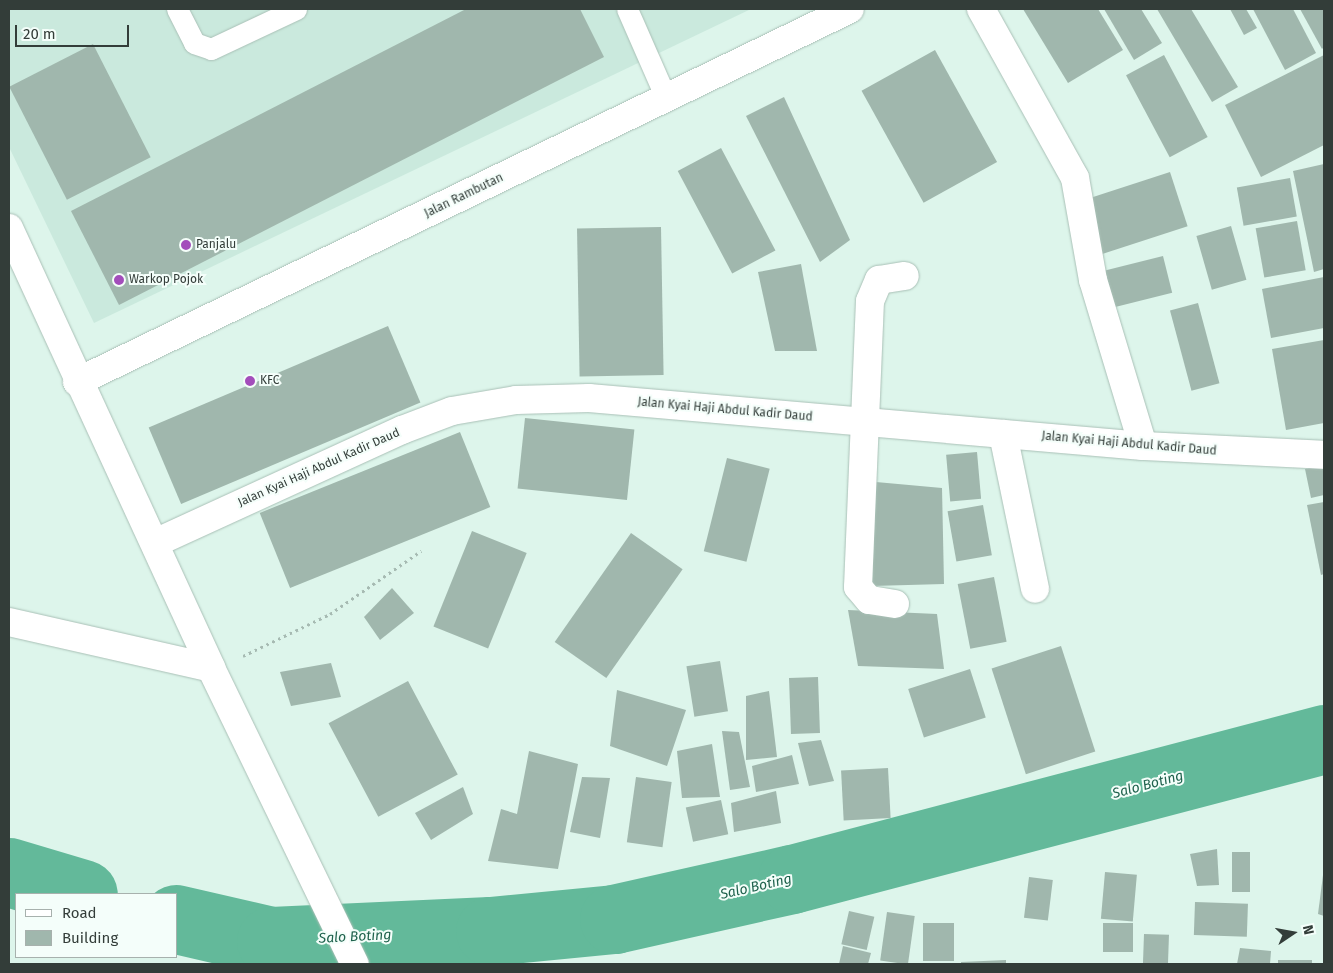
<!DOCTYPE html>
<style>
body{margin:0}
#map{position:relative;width:1333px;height:973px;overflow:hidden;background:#ddf5eb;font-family:"Fira Sans",sans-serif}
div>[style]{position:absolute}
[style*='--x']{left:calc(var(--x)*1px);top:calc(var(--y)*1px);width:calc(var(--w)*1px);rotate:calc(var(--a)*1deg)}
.built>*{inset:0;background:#cae9dd}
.river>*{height:69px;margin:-34.5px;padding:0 34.5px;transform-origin:34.5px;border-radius:34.5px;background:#63b99a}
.building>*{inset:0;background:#a0b7ad;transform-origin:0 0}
.path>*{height:3px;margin-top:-1.5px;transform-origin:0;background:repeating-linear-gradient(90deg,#a6bab2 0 2.5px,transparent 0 6.5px)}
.roads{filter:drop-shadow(0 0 1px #a9c0b6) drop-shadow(0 0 1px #a9c0b6)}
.lane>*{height:21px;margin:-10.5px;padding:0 10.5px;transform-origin:10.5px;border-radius:10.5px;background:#fff}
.street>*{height:28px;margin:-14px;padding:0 14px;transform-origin:14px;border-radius:14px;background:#fff}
.dots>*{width:14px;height:14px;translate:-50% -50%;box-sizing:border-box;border:2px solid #f4fefa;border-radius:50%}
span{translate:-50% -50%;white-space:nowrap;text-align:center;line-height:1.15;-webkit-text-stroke:4px #f4fefa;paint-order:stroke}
.street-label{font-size:12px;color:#333d39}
.poi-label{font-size:12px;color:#333d39}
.left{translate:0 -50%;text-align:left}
.water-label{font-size:14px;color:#1f624d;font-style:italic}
.frame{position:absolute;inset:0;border:10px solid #333d39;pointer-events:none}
.legend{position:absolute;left:15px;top:893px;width:162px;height:65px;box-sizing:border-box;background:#f4fefa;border:1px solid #a7b1ad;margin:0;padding:6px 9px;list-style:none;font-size:15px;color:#333d39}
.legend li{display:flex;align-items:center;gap:10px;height:25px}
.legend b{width:25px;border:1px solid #a7b1ad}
.north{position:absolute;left:1268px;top:908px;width:50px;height:50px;-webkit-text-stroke:4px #f4fefa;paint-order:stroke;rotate:78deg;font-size:14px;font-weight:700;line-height:20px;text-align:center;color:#333d39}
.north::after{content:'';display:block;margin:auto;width:18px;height:22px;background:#333d39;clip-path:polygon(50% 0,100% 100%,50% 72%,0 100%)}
.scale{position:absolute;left:15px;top:25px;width:114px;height:22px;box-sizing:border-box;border:2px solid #333d39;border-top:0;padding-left:6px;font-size:15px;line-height:18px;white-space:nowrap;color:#333d39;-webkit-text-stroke:4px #f4fefa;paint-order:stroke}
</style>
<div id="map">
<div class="built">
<i style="clip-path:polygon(9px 9px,751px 9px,94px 323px,9px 147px)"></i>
</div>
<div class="river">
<i style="--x:9;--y:872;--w:77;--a:16.6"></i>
<i style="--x:176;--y:919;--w:98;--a:13"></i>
<i style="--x:271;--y:941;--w:219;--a:-2.6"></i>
<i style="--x:490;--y:931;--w:125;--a:-5.5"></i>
<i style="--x:614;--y:919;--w:182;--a:-12.7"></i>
<i style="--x:792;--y:879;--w:550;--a:-14.74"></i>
</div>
<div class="building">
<i style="clip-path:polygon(466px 9px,580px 9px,604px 57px,119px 305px,71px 211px)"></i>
<i style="clip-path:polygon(1023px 9px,1098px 9px,1123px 50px,1068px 83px)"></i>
<i style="clip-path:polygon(1104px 9px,1141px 9px,1162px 43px,1134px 60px)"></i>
<i style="clip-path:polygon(1157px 9px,1191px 9px,1238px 87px,1212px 102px)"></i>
<i style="clip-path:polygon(1230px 9px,1246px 9px,1257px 28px,1244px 35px)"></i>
<i style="clip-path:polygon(1253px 9px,1293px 9px,1316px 53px,1285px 70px)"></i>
<i style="clip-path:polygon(1300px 9px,1324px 9px,1324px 47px,1322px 49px)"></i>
<i style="left:93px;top:44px;width:127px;height:94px;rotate:63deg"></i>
<i style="left:935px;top:50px;width:128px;height:84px;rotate:61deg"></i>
<i style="left:1164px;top:55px;width:93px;height:43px;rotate:62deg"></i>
<i style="clip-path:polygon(1324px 55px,1324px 145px,1261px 177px,1225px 105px)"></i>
<i style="clip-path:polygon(784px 97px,850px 240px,820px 262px,746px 116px)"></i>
<i style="left:721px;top:148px;width:116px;height:49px;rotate:62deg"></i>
<i style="clip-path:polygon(1324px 164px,1324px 269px,1314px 272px,1293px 171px)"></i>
<i style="left:1170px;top:172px;width:57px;height:93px;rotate:72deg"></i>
<i style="left:1290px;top:178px;width:39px;height:54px;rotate:80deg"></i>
<i style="left:1297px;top:221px;width:50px;height:42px;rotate:80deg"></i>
<i style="left:1231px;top:226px;width:56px;height:36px;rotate:74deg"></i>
<i style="left:661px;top:227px;width:148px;height:84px;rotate:89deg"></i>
<i style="left:1163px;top:256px;width:38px;height:69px;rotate:76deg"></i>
<i style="clip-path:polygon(801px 264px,817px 351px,775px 351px,758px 272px)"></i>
<i style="clip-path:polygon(1324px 277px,1324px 328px,1271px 338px,1262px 289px)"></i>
<i style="left:1198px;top:303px;width:83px;height:29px;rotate:75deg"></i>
<i style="left:388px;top:326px;width:83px;height:260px;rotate:67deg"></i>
<i style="clip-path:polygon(1324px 340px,1324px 423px,1286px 430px,1272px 349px)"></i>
<i style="left:525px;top:418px;width:110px;height:71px;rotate:6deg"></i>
<i style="left:460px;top:432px;width:81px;height:216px;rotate:68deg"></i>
<i style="left:977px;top:452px;width:47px;height:31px;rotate:85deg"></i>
<i style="left:727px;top:458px;width:44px;height:96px;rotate:14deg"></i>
<i style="clip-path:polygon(1324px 465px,1324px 495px,1311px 498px,1305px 469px)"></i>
<i style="clip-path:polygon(876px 482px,942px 488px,944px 584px,872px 586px)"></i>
<i style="clip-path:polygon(1324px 502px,1324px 574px,1321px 575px,1307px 505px)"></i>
<i style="left:983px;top:505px;width:51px;height:36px;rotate:80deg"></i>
<i style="left:472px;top:531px;width:59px;height:103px;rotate:22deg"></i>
<i style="left:631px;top:533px;width:63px;height:133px;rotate:35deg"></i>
<i style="left:994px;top:577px;width:66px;height:37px;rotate:79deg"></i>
<i style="clip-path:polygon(392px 588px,414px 613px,380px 640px,364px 617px)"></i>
<i style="clip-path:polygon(848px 610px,937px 614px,944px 669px,858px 666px)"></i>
<i style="left:1061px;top:646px;width:111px;height:73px;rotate:72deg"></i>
<i style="left:720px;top:661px;width:51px;height:34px;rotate:81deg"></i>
<i style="clip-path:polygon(331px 663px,341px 697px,291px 706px,280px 672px)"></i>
<i style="left:970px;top:669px;width:51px;height:65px;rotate:72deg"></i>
<i style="left:818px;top:677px;width:56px;height:29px;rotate:88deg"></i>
<i style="left:408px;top:681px;width:106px;height:90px;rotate:62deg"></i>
<i style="clip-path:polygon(617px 690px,686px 710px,667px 766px,610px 746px)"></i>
<i style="clip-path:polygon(769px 691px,777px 757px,746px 760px,746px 696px)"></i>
<i style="clip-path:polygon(722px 731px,739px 732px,750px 787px,730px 790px)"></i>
<i style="clip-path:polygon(821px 740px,834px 781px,809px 786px,798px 743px)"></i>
<i style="clip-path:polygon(712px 744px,720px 797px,682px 798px,677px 751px)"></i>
<i style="clip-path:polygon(529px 751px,578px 764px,558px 869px,488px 861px,501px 809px,517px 814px)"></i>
<i style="clip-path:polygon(792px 755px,799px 784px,756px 792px,752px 766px)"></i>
<i style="left:888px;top:768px;width:50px;height:47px;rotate:87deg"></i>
<i style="clip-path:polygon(582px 777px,610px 778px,600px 838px,570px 832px)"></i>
<i style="left:636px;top:777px;width:36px;height:66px;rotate:8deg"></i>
<i style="clip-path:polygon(463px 787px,473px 814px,431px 840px,415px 813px)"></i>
<i style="clip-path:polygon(776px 791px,781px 823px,734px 832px,731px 803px)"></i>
<i style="left:721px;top:800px;width:35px;height:36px;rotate:78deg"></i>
<i style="clip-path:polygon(1217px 849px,1219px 885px,1197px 886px,1190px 854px)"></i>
<i style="left:1232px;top:852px;width:18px;height:40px"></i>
<i style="left:1105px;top:872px;width:32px;height:47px;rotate:5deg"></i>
<i style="clip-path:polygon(1323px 875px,1324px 875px,1324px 916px,1318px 914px)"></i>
<i style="left:1029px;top:877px;width:24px;height:41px;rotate:7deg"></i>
<i style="left:1195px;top:902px;width:53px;height:33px;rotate:2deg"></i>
<i style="left:849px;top:911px;width:26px;height:34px;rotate:13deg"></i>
<i style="left:887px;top:912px;width:28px;height:49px;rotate:8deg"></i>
<i style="left:923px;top:923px;width:31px;height:38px"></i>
<i style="left:1103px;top:923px;width:30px;height:29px"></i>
<i style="left:1144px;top:934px;width:25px;height:30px;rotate:2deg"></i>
<i style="clip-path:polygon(843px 946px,871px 953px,868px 964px,839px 964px)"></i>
<i style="clip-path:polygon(1240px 948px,1271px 951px,1270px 964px,1237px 964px)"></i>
<i style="clip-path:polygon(1006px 960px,1006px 964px,961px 964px,961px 962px)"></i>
<i style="left:1278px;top:960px;width:34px;height:4px"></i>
</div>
<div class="path">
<i style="--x:243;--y:656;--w:97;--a:-25.8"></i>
<i style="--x:330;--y:614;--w:111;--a:-34.7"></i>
</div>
<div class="roads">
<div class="lane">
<i style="--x:177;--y:9;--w:38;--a:63"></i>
<i style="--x:194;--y:43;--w:18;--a:19"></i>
<i style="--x:211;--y:49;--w:94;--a:-25.2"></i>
<i style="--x:627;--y:9;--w:97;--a:66.3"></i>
</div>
<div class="street">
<i style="--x:981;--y:9;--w:193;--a:60.9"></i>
<i style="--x:1075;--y:178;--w:104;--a:80"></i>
<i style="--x:1093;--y:280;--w:173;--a:73.2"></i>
<i style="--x:9;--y:228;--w:484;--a:65.3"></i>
<i style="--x:211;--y:668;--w:329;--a:64.1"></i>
<i style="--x:77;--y:382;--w:858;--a:-25.76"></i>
<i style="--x:1003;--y:434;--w:158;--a:78.3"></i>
<i style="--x:155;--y:543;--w:272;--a:-24.6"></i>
<i style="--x:402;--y:430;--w:53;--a:-20.8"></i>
<i style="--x:452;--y:411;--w:65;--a:-9.8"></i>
<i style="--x:516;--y:400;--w:73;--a:-1.6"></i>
<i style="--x:589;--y:398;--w:556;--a:4.95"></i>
<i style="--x:1143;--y:446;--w:181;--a:2.8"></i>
<i style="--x:895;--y:604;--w:26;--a:-171"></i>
<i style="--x:869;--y:600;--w:17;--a:-130"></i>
<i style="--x:858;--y:587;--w:286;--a:-87.6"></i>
<i style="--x:870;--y:301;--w:23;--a:-67"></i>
<i style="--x:879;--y:280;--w:26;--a:-9"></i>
<i style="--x:9;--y:622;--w:207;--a:12.8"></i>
</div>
</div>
<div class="dots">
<i style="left:186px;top:245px;background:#a34dbb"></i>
<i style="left:119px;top:280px;background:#a34dbb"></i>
<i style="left:250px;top:381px;background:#a34dbb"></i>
</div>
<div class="street-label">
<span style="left:464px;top:196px;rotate:-26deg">Jalan Rambutan</span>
<span style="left:725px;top:410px;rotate:5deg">Jalan Kyai Haji Abdul Kadir Daud</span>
<span style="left:1129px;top:444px;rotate:5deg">Jalan Kyai Haji Abdul Kadir Daud</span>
<span style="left:319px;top:468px;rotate:-24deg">Jalan Kyai Haji Abdul Kadir Daud</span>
</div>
<div class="poi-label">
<span class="left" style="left:196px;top:245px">Panjalu</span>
<span class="left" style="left:129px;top:280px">Warkop Pojok</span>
<span class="left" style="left:260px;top:381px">KFC</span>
</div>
<div class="water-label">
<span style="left:1148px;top:785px;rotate:-15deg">Salo Boting</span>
<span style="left:756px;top:887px;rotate:-13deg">Salo Boting</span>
<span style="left:355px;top:937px;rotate:-3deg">Salo Boting</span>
</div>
<div class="frame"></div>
<ul class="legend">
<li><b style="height:6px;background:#fff"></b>Road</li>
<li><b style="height:14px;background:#a0b7ad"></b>Building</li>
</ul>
<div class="north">N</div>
<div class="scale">20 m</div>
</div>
